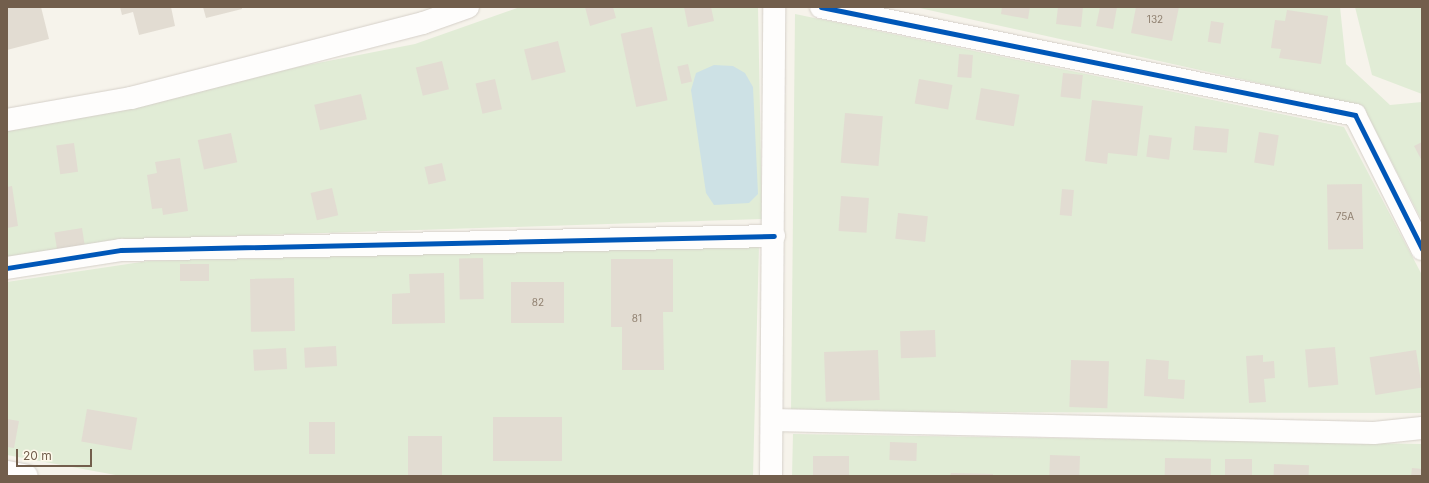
<!DOCTYPE html>
<meta charset="utf-8">
<style>
body{margin:0}
#map{position:relative;width:1429px;height:483px;overflow:hidden;background:#f6f3eb;font-family:Inter,sans-serif}
div>[style]{position:absolute}
[style*='--x']{left:calc(var(--x)*1px);top:calc(var(--y)*1px);width:calc(var(--w)*1px);rotate:calc(var(--a)*1deg)}
.green>*{inset:0;background:#e1ecd6}
.water>*{inset:0;background:#cde1e5}
.building>*{inset:0;background:#e2dcd2;transform-origin:0 0}
.roads{filter:drop-shadow(0 0 1px #d5d0c9) drop-shadow(0 0 1px #d5d0c9)}
.street>*{height:22px;margin:-11px;padding:0 11px;transform-origin:11px;border-radius:11px;background:#fefdfc}
.cycleway>*{height:5px;margin:-2.5px;padding:0 2.5px;transform-origin:2.5px;border-radius:2.5px;background:#0057b8}
span{translate:-50% -50%;white-space:nowrap;text-align:center;line-height:1.15;-webkit-text-stroke:3px #fef9ec;paint-order:stroke}
.number-label{font-size:10px;color:#908070}
.number-label span{-webkit-text-stroke-width:0}
.frame{position:absolute;inset:0;border:8px solid #725e4c;pointer-events:none}
.scale{position:absolute;left:16px;top:449px;width:76px;height:18px;box-sizing:border-box;border:2px solid #725e4c;border-top:0;padding-left:5px;font-size:12px;line-height:14px;white-space:nowrap;color:#725e4c;-webkit-text-stroke:3px #fef9ec;paint-order:stroke}
</style>
<div id="map">
<div class="green">
<i style="clip-path:polygon(520px 7px,758px 7px,762px 219px,140px 239px,7px 259px,7px 124px,415px 44px)"></i>
<i style="clip-path:polygon(915px 7px,1340px 7px,1346px 64px,1390px 105px,1422px 102px,1422px 221px,1363px 106px)"></i>
<i style="clip-path:polygon(1355px 7px,1422px 7px,1422px 94px,1372px 75px)"></i>
<i style="clip-path:polygon(795px 14px,1344px 127px,1422px 275px,1422px 413px,791px 412px)"></i>
<i style="clip-path:polygon(759px 245px,753px 476px,121px 476px,7px 455px,7px 282px,148px 261px)"></i>
<i style="clip-path:polygon(793px 434px,1422px 444px,1422px 476px,792px 476px)"></i>
</div>
<div class="water">
<i style="clip-path:polygon(714px 65px,733px 66px,745px 73px,753px 87px,758px 194px,749px 203px,714px 205px,706px 193px,691px 90px,696px 73px)"></i>
</div>
<div class="building">
<i style="clip-path:polygon(7px 7px,41px 7px,49px 39px,7px 50px)"></i>
<i style="clip-path:polygon(120px 7px,171px 7px,175px 26px,139px 35px,133px 12px,122px 15px)"></i>
<i style="clip-path:polygon(203px 7px,242px 7px,242px 9px,206px 18px)"></i>
<i style="clip-path:polygon(585px 7px,613px 7px,616px 18px,590px 26px)"></i>
<i style="clip-path:polygon(684px 7px,711px 7px,714px 21px,688px 27px)"></i>
<i style="clip-path:polygon(1002px 7px,1030px 7px,1028px 19px,1001px 14px)"></i>
<i style="clip-path:polygon(1058px 7px,1083px 7px,1081px 27px,1056px 24px)"></i>
<i style="clip-path:polygon(1100px 7px,1117px 7px,1113px 29px,1096px 26px)"></i>
<i style="clip-path:polygon(1136px 7px,1179px 7px,1172px 41px,1131px 33px)"></i>
<i style="clip-path:polygon(1287px 10px,1328px 16px,1321px 64px,1279px 58px,1281px 49px,1271px 48px,1275px 20px,1285px 21px)"></i>
<i style="left:1211px;top:21px;width:13px;height:21px;rotate:9deg"></i>
<i style="left:652px;top:27px;width:75px;height:32px;rotate:78deg"></i>
<i style="left:558px;top:41px;width:32px;height:35px;rotate:76deg"></i>
<i style="left:959px;top:54px;width:14px;height:23px;rotate:4deg"></i>
<i style="left:442px;top:61px;width:29px;height:27px;rotate:76deg"></i>
<i style="left:688px;top:64px;width:18px;height:11px;rotate:77deg"></i>
<i style="left:1063px;top:73px;width:20px;height:24px;rotate:6deg"></i>
<i style="left:495px;top:79px;width:31px;height:20px;rotate:77deg"></i>
<i style="left:919px;top:79px;width:34px;height:25px;rotate:10deg"></i>
<i style="left:981px;top:88px;width:39px;height:32px;rotate:10deg"></i>
<i style="left:361px;top:94px;width:26px;height:48px;rotate:77deg"></i>
<i style="clip-path:polygon(1092px 100px,1143px 106px,1137px 156px,1108px 153px,1107px 164px,1085px 161px)"></i>
<i style="left:845px;top:113px;width:38px;height:50px;rotate:5deg"></i>
<i style="left:1195px;top:126px;width:34px;height:24px;rotate:5deg"></i>
<i style="left:1259px;top:132px;width:20px;height:31px;rotate:9deg"></i>
<i style="left:231px;top:133px;width:30px;height:34px;rotate:78deg"></i>
<i style="left:1149px;top:135px;width:23px;height:22px;rotate:7deg"></i>
<i style="clip-path:polygon(1422px 142px,1422px 161px,1414px 146px)"></i>
<i style="left:74px;top:143px;width:29px;height:18px;rotate:82deg"></i>
<i style="clip-path:polygon(180px 158px,188px 211px,163px 215px,162px 208px,152px 209px,147px 175px,157px 173px,155px 162px)"></i>
<i style="left:442px;top:163px;width:18px;height:18px;rotate:77deg"></i>
<i style="left:1362px;top:184px;width:65px;height:35px;rotate:89deg"></i>
<i style="clip-path:polygon(12px 186px,18px 226px,7px 228px,7px 187px)"></i>
<i style="left:332px;top:188px;width:28px;height:22px;rotate:77deg"></i>
<i style="left:1062px;top:189px;width:12px;height:26px;rotate:5deg"></i>
<i style="left:841px;top:196px;width:28px;height:35px;rotate:4deg"></i>
<i style="left:898px;top:213px;width:30px;height:26px;rotate:6deg"></i>
<i style="left:82px;top:228px;width:18px;height:28px;rotate:81deg"></i>
<i style="left:483px;top:258px;width:41px;height:24px;rotate:89deg"></i>
<i style="clip-path:polygon(611px 259px,673px 259px,673px 312px,663px 312px,664px 370px,622px 370px,622px 327px,611px 327px)"></i>
<i style="left:180px;top:264px;width:29px;height:17px"></i>
<i style="clip-path:polygon(444px 273px,445px 323px,392px 324px,392px 294px,410px 293px,409px 274px)"></i>
<i style="left:294px;top:278px;width:53px;height:44px;rotate:89deg"></i>
<i style="left:564px;top:282px;width:41px;height:53px;rotate:90deg"></i>
<i style="left:935px;top:330px;width:27px;height:35px;rotate:88deg"></i>
<i style="left:336px;top:346px;width:20px;height:32px;rotate:87deg"></i>
<i style="left:1335px;top:347px;width:38px;height:30px;rotate:85deg"></i>
<i style="left:286px;top:348px;width:21px;height:33px;rotate:87deg"></i>
<i style="left:878px;top:350px;width:50px;height:54px;rotate:88deg"></i>
<i style="left:1416px;top:350px;width:38px;height:47px;rotate:81deg"></i>
<i style="clip-path:polygon(1263px 355px,1263px 362px,1274px 361px,1275px 378px,1264px 379px,1266px 402px,1249px 403px,1246px 356px)"></i>
<i style="clip-path:polygon(1146px 359px,1169px 361px,1168px 379px,1185px 380px,1184px 399px,1144px 396px)"></i>
<i style="left:1071px;top:360px;width:38px;height:47px;rotate:2deg"></i>
<i style="left:87px;top:409px;width:51px;height:33px;rotate:10deg"></i>
<i style="left:562px;top:417px;width:44px;height:69px;rotate:90deg"></i>
<i style="clip-path:polygon(7px 419px,19px 421px,14px 448px,7px 447px)"></i>
<i style="left:309px;top:422px;width:26px;height:32px"></i>
<i style="left:408px;top:436px;width:34px;height:40px"></i>
<i style="left:890px;top:442px;width:27px;height:18px;rotate:2deg"></i>
<i style="left:1050px;top:455px;width:30px;height:21px;rotate:2deg"></i>
<i style="left:813px;top:456px;width:36px;height:20px"></i>
<i style="left:1165px;top:458px;width:46px;height:18px;rotate:1deg"></i>
<i style="left:1225px;top:459px;width:27px;height:16px"></i>
<i style="left:1274px;top:464px;width:35px;height:12px;rotate:2deg"></i>
<i style="clip-path:polygon(1412px 468px,1422px 469px,1422px 476px,1411px 476px)"></i>
<i style="clip-path:polygon(951px 473px,993px 474px,993px 476px,950px 476px)"></i>
</div>
<div class="roads">
<div class="street">
<i style="--x:821;--y:7;--w:545;--a:11.43"></i>
<i style="--x:1355;--y:115;--w:150;--a:63.4"></i>
<i style="--x:7;--y:120;--w:126;--a:-10.1"></i>
<i style="--x:131;--y:98;--w:301;--a:-14.4"></i>
<i style="--x:423;--y:23;--w:48;--a:-19.6"></i>
<i style="--x:7;--y:268;--w:115;--a:-9"></i>
<i style="--x:121;--y:250;--w:653;--a:-1.23"></i>
<i style="--x:772;--y:420;--w:602;--a:1.24"></i>
<i style="--x:1374;--y:433;--w:48;--a:-5.9"></i>
<i style="--x:7;--y:472;--w:20;--a:11"></i>
<i style="--x:771;--y:476;--w:469;--a:-89.6"></i>
</div>
</div>
<div class="cycleway">
<i style="--x:821;--y:7;--w:545;--a:11.43"></i>
<i style="--x:1355;--y:115;--w:150;--a:63.4"></i>
<i style="--x:7;--y:268;--w:115;--a:-9"></i>
<i style="--x:121;--y:250;--w:653;--a:-1.23"></i>
</div>
<div class="number-label">
<span style="left:1155px;top:20px">132</span>
<span style="left:1345px;top:217px">75А</span>
<span style="left:538px;top:303px">82</span>
<span style="left:637px;top:319px">81</span>
</div>
<div class="frame"></div>
<div class="scale">20 m</div>
</div>
